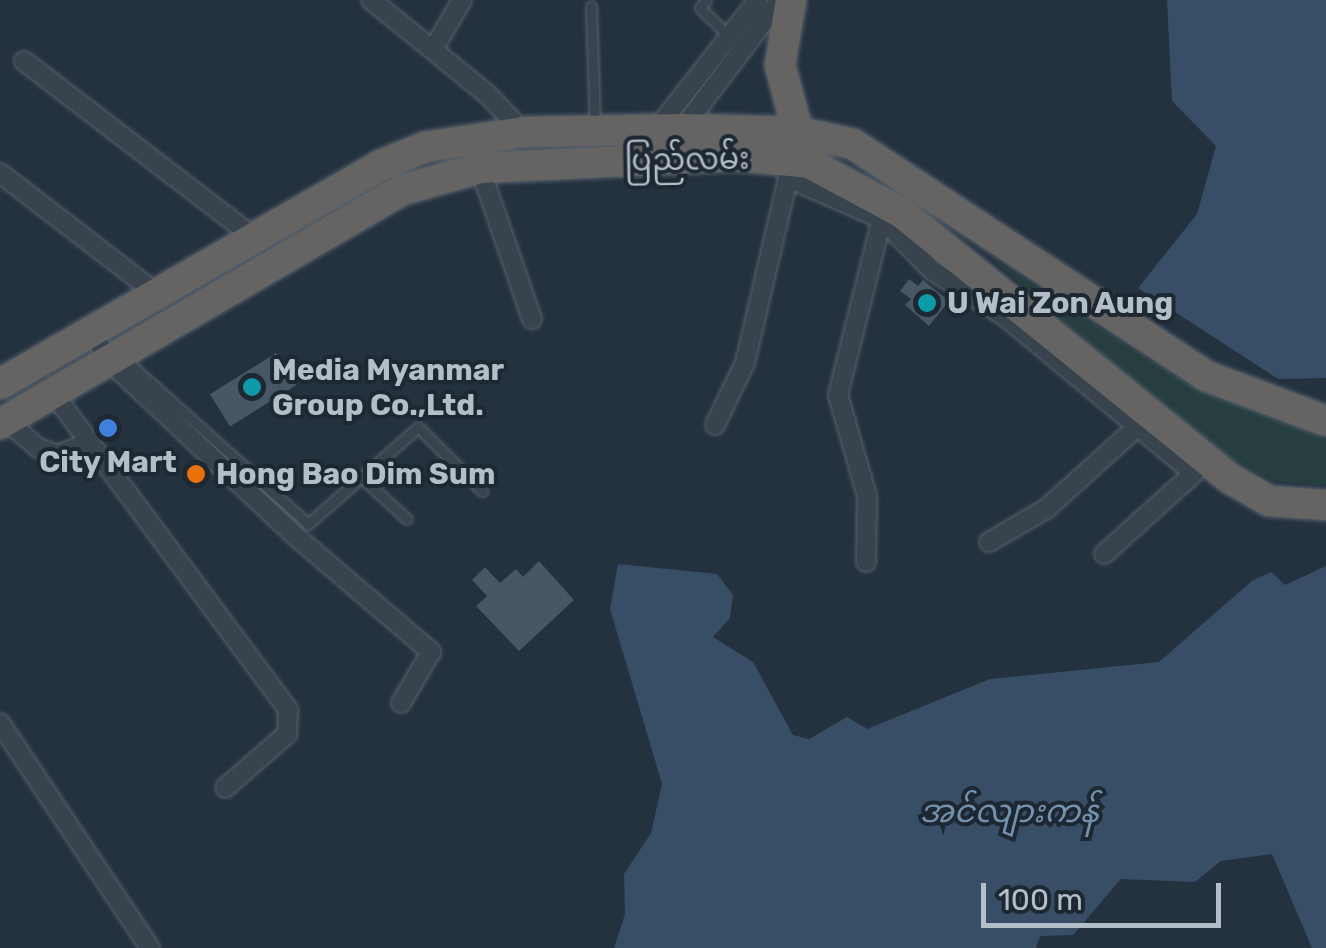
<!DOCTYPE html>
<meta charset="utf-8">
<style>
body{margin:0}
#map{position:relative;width:1326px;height:948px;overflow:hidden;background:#24313e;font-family:Rubik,"Noto Sans Myanmar",sans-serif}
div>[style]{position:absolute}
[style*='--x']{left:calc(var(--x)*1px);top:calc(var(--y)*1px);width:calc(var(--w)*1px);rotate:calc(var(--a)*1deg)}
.green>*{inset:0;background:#263e3f}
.water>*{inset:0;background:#384e66}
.building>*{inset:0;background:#485765;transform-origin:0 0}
.roads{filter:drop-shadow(0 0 2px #56616c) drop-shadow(0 0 2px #56616c)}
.service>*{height:9px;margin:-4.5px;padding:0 4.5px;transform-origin:4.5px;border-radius:4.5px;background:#38434e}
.minor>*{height:18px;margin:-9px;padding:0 9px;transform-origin:9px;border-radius:9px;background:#38434e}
.trunk>*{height:30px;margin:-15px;padding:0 15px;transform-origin:15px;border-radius:15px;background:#656462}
.dots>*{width:28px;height:28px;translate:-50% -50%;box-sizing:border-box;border:5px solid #1d2833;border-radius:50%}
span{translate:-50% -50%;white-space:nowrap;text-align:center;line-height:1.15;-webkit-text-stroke:8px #1d2833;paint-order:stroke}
.street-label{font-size:30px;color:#b4bec9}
.poi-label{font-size:30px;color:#b4bec9;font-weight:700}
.left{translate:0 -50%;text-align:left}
.water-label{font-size:32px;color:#7491ad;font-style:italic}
.scale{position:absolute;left:981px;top:883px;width:240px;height:45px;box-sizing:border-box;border:5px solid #b4bec9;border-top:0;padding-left:12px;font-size:30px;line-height:35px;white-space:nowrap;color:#b4bec9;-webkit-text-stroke:8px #1d2833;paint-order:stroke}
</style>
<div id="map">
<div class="green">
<i style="clip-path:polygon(990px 257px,1186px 383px,1326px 439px,1326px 486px,1273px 481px,1205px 445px)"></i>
</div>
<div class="water">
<i style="clip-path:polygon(1167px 0,1326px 0,1326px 378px,1278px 379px,1138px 288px,1197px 214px,1216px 146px,1172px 101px)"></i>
<i style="clip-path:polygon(618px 564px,717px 574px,733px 595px,730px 618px,713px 637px,753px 662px,793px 735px,809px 739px,847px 717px,867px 729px,990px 679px,1159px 662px,1253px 580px,1271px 572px,1285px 585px,1326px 566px,1326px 948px,1312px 948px,1272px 854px,1221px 861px,1195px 882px,1121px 879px,1073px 935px,1040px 936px,1036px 948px,614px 948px,625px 914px,624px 874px,651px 833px,662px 784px,610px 609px)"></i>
</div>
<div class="building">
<i style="clip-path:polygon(909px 279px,918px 286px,923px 280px,949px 301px,929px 326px,905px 305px,911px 299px,900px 291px)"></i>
<i style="left:276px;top:353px;width:38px;height:78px;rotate:58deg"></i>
<i style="clip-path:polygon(539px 561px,574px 600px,519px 651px,476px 606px,487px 596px,472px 580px,485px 567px,500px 583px,516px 569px,523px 577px)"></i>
</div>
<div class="roads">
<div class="service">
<i style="--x:706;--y:0;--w:10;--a:127"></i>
<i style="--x:700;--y:8;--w:40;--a:44"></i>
<i style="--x:591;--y:6;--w:118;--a:88.1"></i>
<i style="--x:122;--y:357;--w:250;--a:41.9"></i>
<i style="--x:308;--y:524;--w:147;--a:-41.4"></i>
<i style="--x:418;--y:427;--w:91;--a:45"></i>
<i style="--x:361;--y:477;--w:62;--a:42.4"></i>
</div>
<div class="minor">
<i style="--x:371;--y:0;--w:149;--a:39"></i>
<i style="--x:487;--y:94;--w:52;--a:46.5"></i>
<i style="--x:434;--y:48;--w:56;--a:-59.7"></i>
<i style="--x:24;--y:61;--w:289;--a:37.5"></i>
<i style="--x:682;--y:129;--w:162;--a:-52.8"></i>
<i style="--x:656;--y:130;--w:165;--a:-51.9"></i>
<i style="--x:480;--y:168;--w:160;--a:71"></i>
<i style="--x:0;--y:173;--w:197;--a:37.6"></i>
<i style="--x:91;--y:330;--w:34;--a:60"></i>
<i style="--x:108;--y:360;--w:254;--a:43.2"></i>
<i style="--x:293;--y:534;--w:182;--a:40.5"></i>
<i style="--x:431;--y:652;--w:59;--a:120.5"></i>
<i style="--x:53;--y:393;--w:395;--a:53.4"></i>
<i style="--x:288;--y:710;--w:24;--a:92"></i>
<i style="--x:287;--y:734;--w:82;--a:138.9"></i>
<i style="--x:6;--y:420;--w:43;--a:41.2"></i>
<i style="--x:38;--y:448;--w:21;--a:19"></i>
<i style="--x:58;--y:455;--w:31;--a:-22"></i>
<i style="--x:715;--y:425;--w:69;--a:-64.2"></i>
<i style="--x:745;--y:363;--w:190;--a:-76.9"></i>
<i style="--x:788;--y:178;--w:103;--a:23.6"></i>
<i style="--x:882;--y:219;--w:73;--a:45.6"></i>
<i style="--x:933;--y:271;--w:88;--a:32.4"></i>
<i style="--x:1007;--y:318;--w:243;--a:39.7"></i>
<i style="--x:1194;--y:473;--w:121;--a:138"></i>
<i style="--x:989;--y:542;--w:66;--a:-30.1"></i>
<i style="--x:1046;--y:509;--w:122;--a:-42"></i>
<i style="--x:1137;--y:427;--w:11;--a:-80"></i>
<i style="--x:866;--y:562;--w:66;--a:-89.1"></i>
<i style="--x:867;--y:496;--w:105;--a:-106"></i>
<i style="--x:838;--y:395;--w:181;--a:-76"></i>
<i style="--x:0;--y:723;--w:270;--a:56.3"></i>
</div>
<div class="trunk">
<i style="--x:791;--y:0;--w:66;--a:99.6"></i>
<i style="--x:780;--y:65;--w:69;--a:75"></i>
<i style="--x:0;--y:384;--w:439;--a:-29.9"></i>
<i style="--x:381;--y:165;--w:48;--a:-22.2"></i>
<i style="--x:425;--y:147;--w:99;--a:-8.7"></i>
<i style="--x:523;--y:132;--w:159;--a:-1.1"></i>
<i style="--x:682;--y:129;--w:116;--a:1.5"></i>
<i style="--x:798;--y:132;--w:56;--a:12.3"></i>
<i style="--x:853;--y:144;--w:422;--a:33.3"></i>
<i style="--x:1206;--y:376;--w:128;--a:20.6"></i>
<i style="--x:0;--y:424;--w:465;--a:-30.2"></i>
<i style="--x:402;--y:190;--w:81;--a:-15.8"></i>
<i style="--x:480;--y:168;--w:258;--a:-2.7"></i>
<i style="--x:738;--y:156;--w:71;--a:5.6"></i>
<i style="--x:809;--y:163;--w:106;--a:28.3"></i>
<i style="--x:902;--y:213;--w:423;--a:39"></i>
<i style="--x:1231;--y:479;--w:44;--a:30.1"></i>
<i style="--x:1269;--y:501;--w:57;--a:4"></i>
</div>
</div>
<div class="dots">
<i style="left:927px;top:303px;background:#0f9aa8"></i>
<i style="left:252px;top:387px;background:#0f9aa8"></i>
<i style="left:108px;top:428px;background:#3f7fe0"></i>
<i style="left:196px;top:474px;background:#e8710a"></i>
</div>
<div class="street-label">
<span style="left:687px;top:160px;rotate:-1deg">ပြည်လမ်း</span>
</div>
<div class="poi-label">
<span class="left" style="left:947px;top:303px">U Wai Zon Aung</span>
<span class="left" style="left:272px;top:387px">Media Myanmar<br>Group Co.,Ltd.</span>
<span style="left:108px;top:462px">City Mart</span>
<span class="left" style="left:216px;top:474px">Hong Bao Dim Sum</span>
</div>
<div class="water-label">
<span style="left:1009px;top:811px">အင်လျားကန်</span>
</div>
<div class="scale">100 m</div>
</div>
